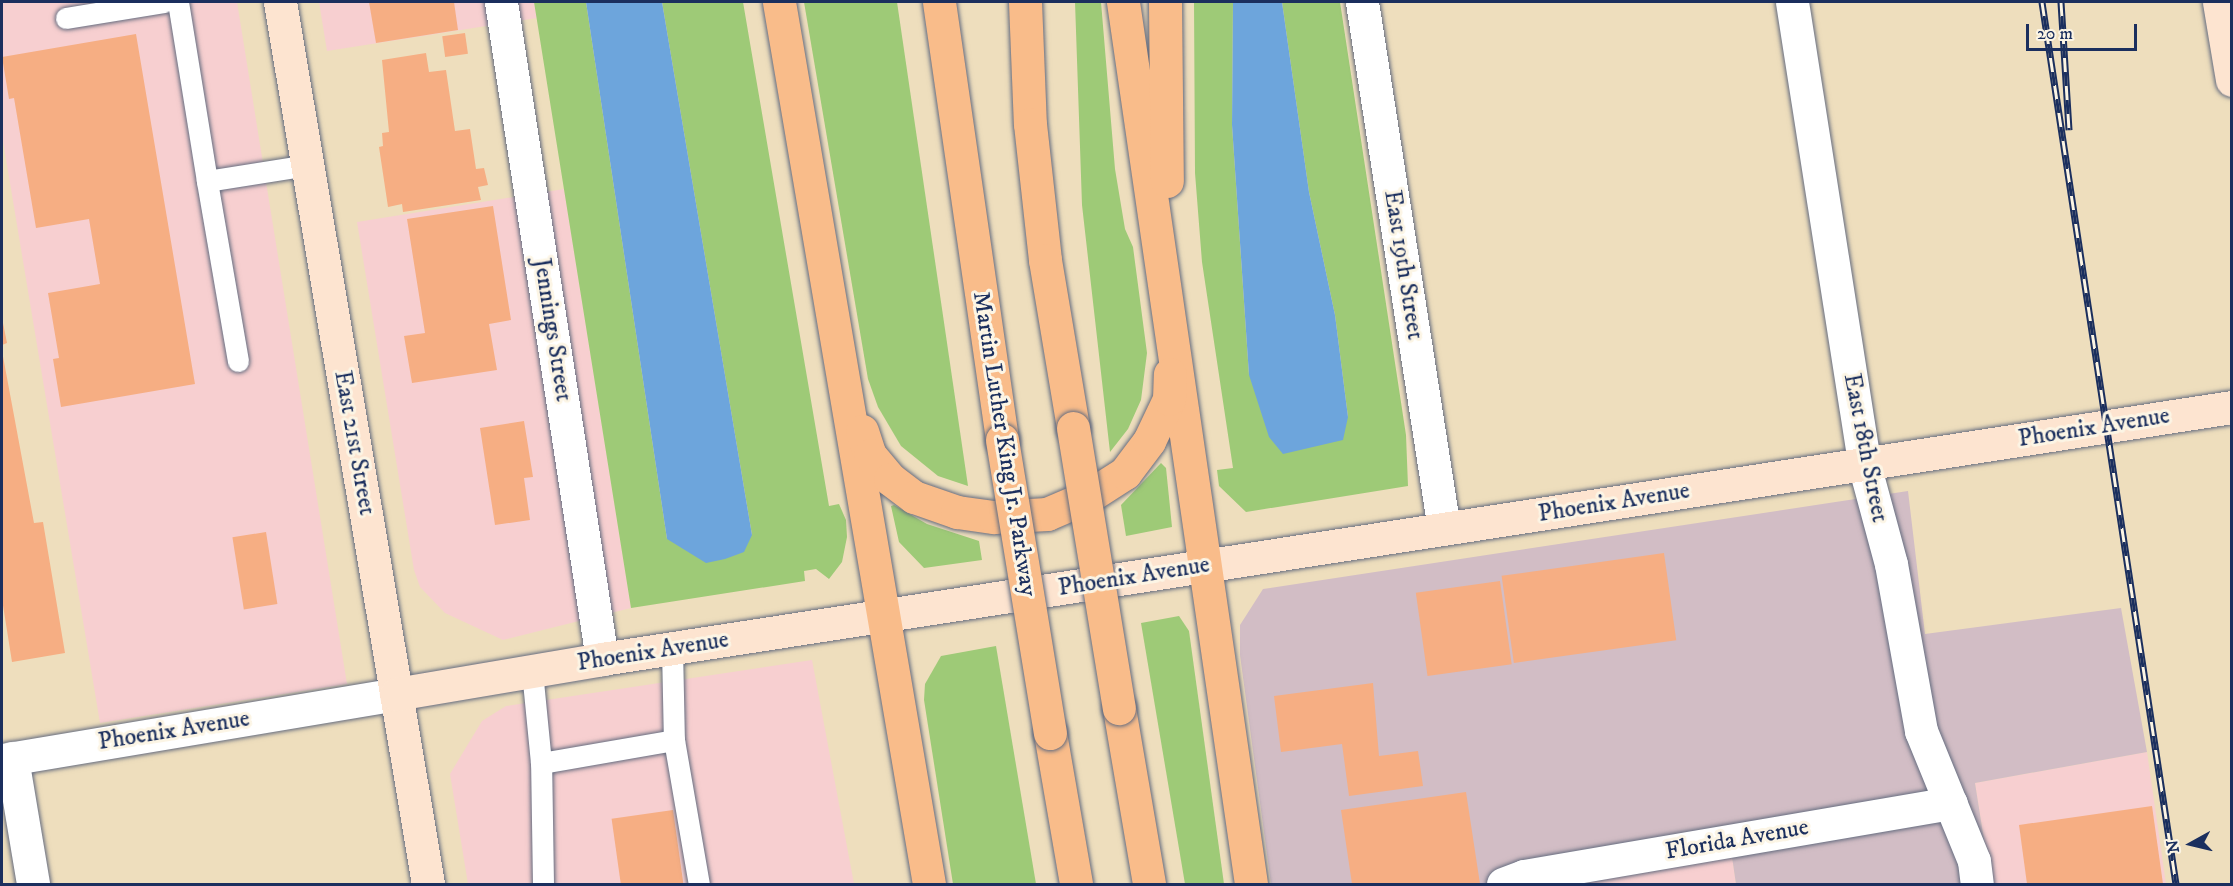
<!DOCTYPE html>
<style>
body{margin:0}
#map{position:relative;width:2233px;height:886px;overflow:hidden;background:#eedebd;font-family:"IM FELL DW Pica",serif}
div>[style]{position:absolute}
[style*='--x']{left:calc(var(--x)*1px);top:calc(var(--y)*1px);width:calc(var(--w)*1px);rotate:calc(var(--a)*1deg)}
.built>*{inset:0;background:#f7cfd0}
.industrial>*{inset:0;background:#d2bdc5}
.green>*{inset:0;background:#9eca77}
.water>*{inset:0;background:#6da5dc}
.building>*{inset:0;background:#f6ae83;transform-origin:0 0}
.roads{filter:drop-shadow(0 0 2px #656c7f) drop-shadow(0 0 2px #656c7f)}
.lane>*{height:21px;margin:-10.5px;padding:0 10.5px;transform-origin:10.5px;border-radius:10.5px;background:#fff}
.street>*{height:33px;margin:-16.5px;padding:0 16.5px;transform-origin:16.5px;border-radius:16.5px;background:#fff}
.secondary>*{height:33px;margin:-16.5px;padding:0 16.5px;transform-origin:16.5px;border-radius:16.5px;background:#fde4d0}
.highway>*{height:33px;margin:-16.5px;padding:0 16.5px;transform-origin:16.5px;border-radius:16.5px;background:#f9bc8a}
.rail>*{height:7px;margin-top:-3.5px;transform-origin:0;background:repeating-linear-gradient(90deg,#fcf5e5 0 14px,#1b2f5e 0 28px);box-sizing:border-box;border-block:2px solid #1b2f5e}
.bridges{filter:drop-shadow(0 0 2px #656c7f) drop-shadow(0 0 2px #656c7f)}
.highway-bridge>*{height:33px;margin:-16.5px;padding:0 16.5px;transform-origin:16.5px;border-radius:16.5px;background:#f9bc8a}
span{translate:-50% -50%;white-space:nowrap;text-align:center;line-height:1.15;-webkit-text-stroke:6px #fcf5e5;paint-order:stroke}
.street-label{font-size:24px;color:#1b2f5e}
.frame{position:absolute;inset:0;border:3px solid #1b2f5e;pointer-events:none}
.north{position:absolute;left:2161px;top:814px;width:60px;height:60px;-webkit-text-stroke:4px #fcf5e5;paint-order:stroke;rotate:262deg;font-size:16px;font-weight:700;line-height:24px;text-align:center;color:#1b2f5e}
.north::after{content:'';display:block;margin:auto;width:21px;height:27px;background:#1b2f5e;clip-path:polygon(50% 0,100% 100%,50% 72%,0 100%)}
.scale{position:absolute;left:2026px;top:24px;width:111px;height:27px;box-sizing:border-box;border:3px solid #1b2f5e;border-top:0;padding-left:8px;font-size:18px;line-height:21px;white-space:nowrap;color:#1b2f5e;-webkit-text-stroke:4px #fcf5e5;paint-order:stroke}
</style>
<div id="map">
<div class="built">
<i style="clip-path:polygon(2px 2px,237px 2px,347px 684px,100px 723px,2px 135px)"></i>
<i style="clip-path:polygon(319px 2px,534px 2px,537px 18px,327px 51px)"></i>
<i style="clip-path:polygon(564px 189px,631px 608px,503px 640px,445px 613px,420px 587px,414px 570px,357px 222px)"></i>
<i style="clip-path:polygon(812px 660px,854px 884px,468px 884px,450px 774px,482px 721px,506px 706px)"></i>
<i style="clip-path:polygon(2147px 752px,2166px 884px,1991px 884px,1975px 783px)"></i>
<i style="clip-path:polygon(1732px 856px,1736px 884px,1577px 884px,1577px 882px)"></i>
</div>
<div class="industrial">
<i style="clip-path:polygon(1908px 491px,1925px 634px,2121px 608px,2147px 752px,1975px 783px,1991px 884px,1736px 884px,1732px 857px,1577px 884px,1271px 884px,1240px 655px,1240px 625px,1263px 589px)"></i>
</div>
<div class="green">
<i style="clip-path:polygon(534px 2px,586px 2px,667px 539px,752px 535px,662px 2px,743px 2px,829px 506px,839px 504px,846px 520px,847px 537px,842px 562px,829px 579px,816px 569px,804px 571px,805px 581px,631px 608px)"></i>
<i style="clip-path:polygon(804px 2px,897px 2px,968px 486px,938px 476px,901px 446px,878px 407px,868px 379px)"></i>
<i style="clip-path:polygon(1075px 2px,1101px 2px,1115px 169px,1125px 229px,1133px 247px,1147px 353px,1141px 400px,1128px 429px,1110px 452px,1082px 205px)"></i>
<i style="clip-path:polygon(1194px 2px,1233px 2px,1232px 125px,1249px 375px,1348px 417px,1335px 315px,1309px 192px,1282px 2px,1340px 2px,1406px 435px,1408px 486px,1246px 512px,1219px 486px,1217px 470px,1233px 468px,1202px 262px,1195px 173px)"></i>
<i style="clip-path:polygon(1161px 463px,1166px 468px,1172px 527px,1126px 536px,1121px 505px)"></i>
<i style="clip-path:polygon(894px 505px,927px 524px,979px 541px,982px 560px,924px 568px,899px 542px,891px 506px)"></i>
<i style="clip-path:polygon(1179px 616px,1189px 631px,1224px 884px,1185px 884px,1141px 623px)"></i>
<i style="clip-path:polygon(996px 646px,1036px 884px,953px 884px,924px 700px,925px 684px,941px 656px)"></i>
</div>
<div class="water">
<i style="clip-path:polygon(586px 2px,662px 2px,752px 535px,744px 552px,725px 559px,706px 563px,667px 539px)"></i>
<i style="clip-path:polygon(1233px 2px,1282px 2px,1309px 192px,1335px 315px,1348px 417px,1343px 440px,1283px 454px,1269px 437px,1249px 375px,1232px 125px)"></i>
</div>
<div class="building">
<i style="clip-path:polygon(369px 2px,454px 2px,458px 30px,376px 43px)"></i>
<i style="left:465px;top:33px;width:21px;height:23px;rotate:82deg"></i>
<i style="clip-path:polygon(136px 34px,195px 384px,61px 407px,53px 359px,59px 358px,48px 293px,100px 284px,89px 219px,36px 228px,14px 98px,9px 99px,2px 57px)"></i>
<i style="clip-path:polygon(426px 53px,429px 72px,446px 70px,455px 131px,470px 129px,476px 169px,484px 168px,488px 185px,478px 187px,481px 200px,403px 212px,402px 204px,388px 207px,379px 147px,383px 146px,382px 133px,389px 132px,382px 60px)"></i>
<i style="clip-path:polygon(493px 206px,511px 320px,489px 324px,497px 370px,412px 383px,404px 336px,425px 333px,407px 219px)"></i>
<i style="clip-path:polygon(2px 318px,7px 343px,2px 345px)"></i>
<i style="clip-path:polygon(2px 351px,34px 523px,43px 522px,65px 653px,12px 662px,2px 599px)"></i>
<i style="clip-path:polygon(524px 421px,533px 477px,524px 478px,530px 520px,495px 525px,480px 428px)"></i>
<i style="left:266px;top:532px;width:73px;height:34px;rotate:81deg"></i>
<i style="left:1664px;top:553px;width:88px;height:164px;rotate:82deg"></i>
<i style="left:1500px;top:581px;width:84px;height:85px;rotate:82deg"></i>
<i style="clip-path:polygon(1373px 683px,1379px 756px,1418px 751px,1423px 786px,1349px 796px,1342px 744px,1281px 752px,1274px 696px)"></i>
<i style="clip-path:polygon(1466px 792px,1480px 884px,1352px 884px,1341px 810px)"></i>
<i style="clip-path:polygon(2152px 806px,2163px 884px,2027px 884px,2019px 825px)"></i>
<i style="left:673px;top:810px;width:75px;height:62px;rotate:82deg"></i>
</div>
<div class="roads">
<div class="lane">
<i style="--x:178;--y:2;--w:181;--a:80.8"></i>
<i style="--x:66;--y:18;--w:99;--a:-9.3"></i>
<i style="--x:238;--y:361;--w:183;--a:-99.8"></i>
<i style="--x:207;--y:181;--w:102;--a:-9"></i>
<i style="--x:672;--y:648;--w:92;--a:88.8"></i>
<i style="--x:674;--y:740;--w:146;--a:80.2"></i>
<i style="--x:532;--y:671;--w:92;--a:84.4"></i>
<i style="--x:543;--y:884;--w:121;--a:-90.9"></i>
<i style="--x:541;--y:763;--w:135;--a:-9.8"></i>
</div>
<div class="street">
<i style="--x:501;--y:2;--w:665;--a:81.26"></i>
<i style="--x:1362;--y:2;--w:533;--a:81.16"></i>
<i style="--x:1792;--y:2;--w:468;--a:81.1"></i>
<i style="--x:1864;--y:464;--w:104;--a:74.9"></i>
<i style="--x:1891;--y:564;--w:170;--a:79.8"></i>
<i style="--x:1921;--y:731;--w:140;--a:67.8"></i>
<i style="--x:1974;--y:861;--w:23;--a:83"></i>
<i style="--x:12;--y:758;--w:128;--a:80.5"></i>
<i style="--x:2;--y:760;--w:399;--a:-9.5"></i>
<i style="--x:1503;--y:884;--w:22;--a:-21"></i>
<i style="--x:1524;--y:876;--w:433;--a:-9.7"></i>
</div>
<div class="secondary">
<i style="--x:280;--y:2;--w:894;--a:80.47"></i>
<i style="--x:2219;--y:2;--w:79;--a:80.5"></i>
<i style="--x:396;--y:694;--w:209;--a:-9.6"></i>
<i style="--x:602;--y:659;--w:1649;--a:-8.79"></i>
</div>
<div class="highway">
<i style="--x:779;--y:2;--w:895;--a:80.35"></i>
<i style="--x:939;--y:2;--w:443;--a:81.8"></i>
<i style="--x:1025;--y:2;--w:122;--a:87.7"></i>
<i style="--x:1030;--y:124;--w:137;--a:83.7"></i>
<i style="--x:1045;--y:260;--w:170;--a:80.5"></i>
<i style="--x:1123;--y:2;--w:891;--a:81.74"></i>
<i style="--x:1165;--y:2;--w:179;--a:89.4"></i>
<i style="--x:862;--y:431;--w:25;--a:72"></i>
<i style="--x:870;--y:455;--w:31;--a:50"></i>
<i style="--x:890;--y:479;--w:30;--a:37"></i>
<i style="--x:914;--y:497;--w:46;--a:19.2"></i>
<i style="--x:957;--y:512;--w:37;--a:8"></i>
<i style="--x:994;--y:517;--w:53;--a:-3.2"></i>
<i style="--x:1047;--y:514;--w:46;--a:-23.2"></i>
<i style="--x:1089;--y:496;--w:43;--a:-32.6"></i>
<i style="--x:1125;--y:473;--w:40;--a:-53"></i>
<i style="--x:1149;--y:441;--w:47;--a:-64.5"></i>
<i style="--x:1169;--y:399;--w:25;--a:-88"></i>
<i style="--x:1119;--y:708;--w:179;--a:80.3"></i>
<i style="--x:1050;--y:733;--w:153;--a:80.2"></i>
</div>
</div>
<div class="rail">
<i style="--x:2042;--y:2;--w:892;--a:81.36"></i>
<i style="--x:2061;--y:2;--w:128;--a:86.4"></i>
</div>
<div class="bridges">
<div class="highway-bridge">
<i style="--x:1073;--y:428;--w:284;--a:80.7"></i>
<i style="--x:1002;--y:440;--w:297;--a:80.7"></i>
</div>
</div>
<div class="street-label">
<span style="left:1403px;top:265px;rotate:81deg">East 19th Street</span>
<span style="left:552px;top:330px;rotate:81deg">Jennings Street</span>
<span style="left:2094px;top:428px;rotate:-9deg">Phoenix Avenue</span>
<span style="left:354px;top:443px;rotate:80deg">East 21st Street</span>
<span style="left:1004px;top:444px;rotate:81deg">Martin Luther King Jr. Parkway</span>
<span style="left:1865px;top:448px;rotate:79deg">East 18th Street</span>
<span style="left:1614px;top:503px;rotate:-9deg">Phoenix Avenue</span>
<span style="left:1134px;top:577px;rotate:-9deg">Phoenix Avenue</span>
<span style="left:653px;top:652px;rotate:-9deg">Phoenix Avenue</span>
<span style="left:174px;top:731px;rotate:-9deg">Phoenix Avenue</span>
<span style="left:1737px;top:840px;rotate:-10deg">Florida Avenue</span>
</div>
<div class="frame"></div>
<div class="north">N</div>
<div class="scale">20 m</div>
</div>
